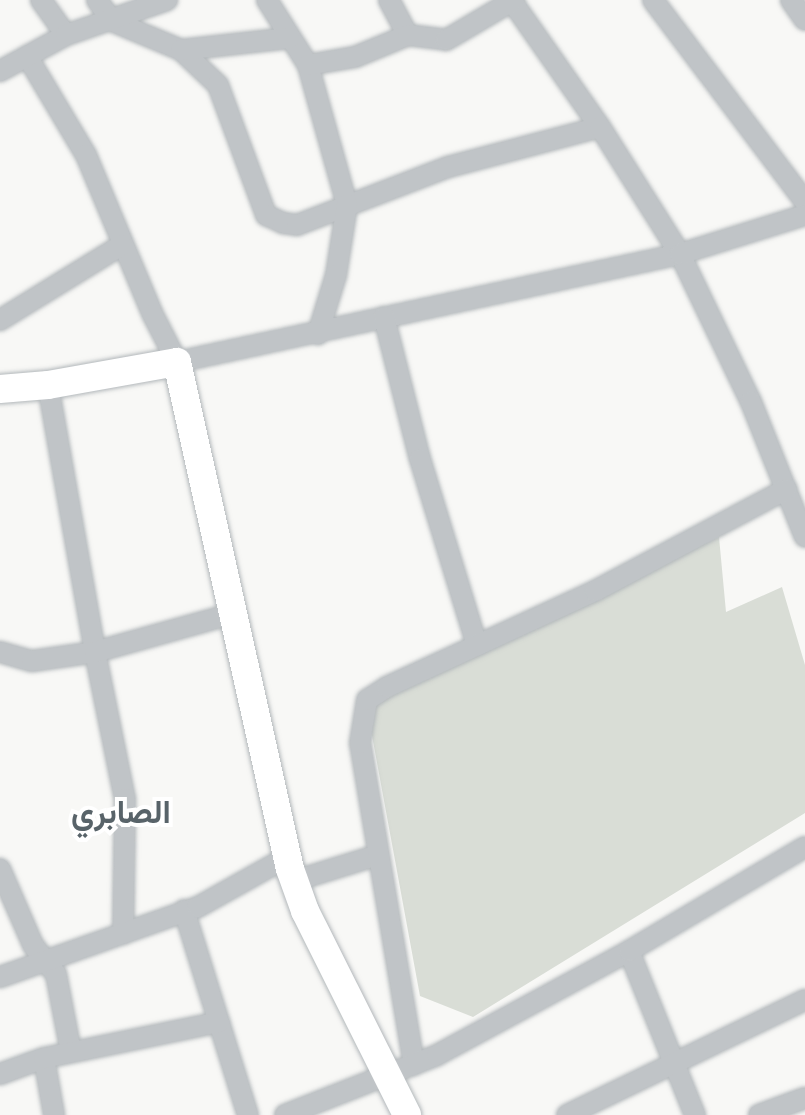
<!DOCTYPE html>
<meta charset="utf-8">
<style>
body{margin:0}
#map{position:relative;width:805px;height:1115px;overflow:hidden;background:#f8f8f6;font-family:"Alegreya Sans",Vazirmatn,sans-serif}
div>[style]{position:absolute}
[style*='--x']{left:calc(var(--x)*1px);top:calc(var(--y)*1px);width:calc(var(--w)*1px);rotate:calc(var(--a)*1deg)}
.green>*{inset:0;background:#d9ddd6}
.roads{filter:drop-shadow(0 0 2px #b3b8bb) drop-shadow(0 0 2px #b3b8bb)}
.street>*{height:20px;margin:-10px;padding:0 10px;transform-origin:10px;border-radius:10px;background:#c0c4c7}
.secondary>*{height:28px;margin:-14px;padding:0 14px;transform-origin:14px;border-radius:14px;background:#fff}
span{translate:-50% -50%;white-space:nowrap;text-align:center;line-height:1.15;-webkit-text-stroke:8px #fff;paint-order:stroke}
.district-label{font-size:32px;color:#586369;font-weight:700}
</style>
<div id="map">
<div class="green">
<i style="clip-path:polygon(719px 537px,726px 612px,782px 587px,805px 665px,805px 813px,473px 1017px,420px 996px,366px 703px)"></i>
</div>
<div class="roads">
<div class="street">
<i style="--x:41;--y:0;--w:43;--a:54.5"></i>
<i style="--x:97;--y:0;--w:26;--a:54"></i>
<i style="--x:112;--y:21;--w:75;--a:22.8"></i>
<i style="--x:181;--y:50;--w:51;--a:43.4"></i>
<i style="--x:218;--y:85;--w:139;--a:69.7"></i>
<i style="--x:266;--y:215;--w:19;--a:25"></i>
<i style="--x:283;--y:223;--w:14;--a:8"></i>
<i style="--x:297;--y:225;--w:162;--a:-21"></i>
<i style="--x:448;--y:167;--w:157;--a:-14.7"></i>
<i style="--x:267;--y:0;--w:77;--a:57.8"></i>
<i style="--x:308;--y:65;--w:145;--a:74.4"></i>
<i style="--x:347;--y:205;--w:71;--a:98.9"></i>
<i style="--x:336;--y:275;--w:62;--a:107"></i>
<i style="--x:389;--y:0;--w:40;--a:62"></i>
<i style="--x:511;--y:0;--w:155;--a:55"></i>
<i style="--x:600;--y:127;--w:150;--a:57.8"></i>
<i style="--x:680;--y:254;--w:164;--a:64.4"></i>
<i style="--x:751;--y:402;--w:145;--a:68.2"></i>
<i style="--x:653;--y:0;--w:253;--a:53"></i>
<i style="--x:791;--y:0;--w:24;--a:55"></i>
<i style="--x:181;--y:50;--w:109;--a:-6.3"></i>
<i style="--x:27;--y:56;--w:115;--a:59.2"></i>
<i style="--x:86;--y:155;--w:173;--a:67.3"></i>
<i style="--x:153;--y:315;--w:53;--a:62.9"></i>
<i style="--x:177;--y:362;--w:514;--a:-12.12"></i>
<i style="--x:680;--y:254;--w:131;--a:-17.3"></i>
<i style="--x:308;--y:65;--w:48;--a:-9.7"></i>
<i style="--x:355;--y:57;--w:57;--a:-22.5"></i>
<i style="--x:408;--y:35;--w:38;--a:7"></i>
<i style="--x:446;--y:40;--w:79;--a:-30.5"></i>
<i style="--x:0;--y:71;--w:75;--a:-28.6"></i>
<i style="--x:66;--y:35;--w:107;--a:-19.1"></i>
<i style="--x:384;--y:317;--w:146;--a:75.8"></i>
<i style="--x:420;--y:459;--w:195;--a:73"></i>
<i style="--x:0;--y:320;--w:143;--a:-31.6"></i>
<i style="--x:48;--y:385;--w:271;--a:80"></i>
<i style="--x:95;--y:652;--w:150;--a:78.5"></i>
<i style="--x:125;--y:799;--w:135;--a:90.8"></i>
<i style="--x:0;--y:652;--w:33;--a:16"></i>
<i style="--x:32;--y:661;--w:64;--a:-8.1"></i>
<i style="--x:95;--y:652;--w:141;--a:-15.6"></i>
<i style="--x:0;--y:869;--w:83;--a:66.5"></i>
<i style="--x:33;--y:945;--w:37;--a:52"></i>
<i style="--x:56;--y:974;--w:79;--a:79.1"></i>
<i style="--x:294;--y:881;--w:88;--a:-17.2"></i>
<i style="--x:184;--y:910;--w:215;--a:72.7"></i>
<i style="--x:629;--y:951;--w:177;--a:68.1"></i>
<i style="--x:0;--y:977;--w:210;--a:-19.5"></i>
<i style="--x:198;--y:907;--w:102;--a:-29.3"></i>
<i style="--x:44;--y:1058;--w:58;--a:80"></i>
<i style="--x:414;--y:1065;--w:326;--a:-99.5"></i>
<i style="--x:360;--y:743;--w:44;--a:-80.8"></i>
<i style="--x:367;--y:700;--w:24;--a:-33"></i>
<i style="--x:387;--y:687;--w:229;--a:-24.8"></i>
<i style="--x:595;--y:591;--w:217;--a:-28"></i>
<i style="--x:0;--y:1074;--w:47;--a:-20"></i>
<i style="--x:44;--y:1058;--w:179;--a:-11.6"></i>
<i style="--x:285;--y:1115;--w:163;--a:-21.5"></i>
<i style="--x:437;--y:1055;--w:218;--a:-28.4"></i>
<i style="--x:629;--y:951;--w:204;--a:-30.6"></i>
<i style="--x:567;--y:1115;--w:264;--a:-25.8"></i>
<i style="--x:759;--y:1115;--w:49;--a:-20.3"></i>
</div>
<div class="secondary">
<i style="--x:0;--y:389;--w:48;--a:-4.8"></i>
<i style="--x:48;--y:385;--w:131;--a:-10.1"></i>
<i style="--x:177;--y:362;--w:519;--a:77.44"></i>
<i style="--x:290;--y:869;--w:45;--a:70.3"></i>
<i style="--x:305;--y:911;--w:228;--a:63.4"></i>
</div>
</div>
<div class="district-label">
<span style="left:121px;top:813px">الصابري</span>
</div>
</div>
